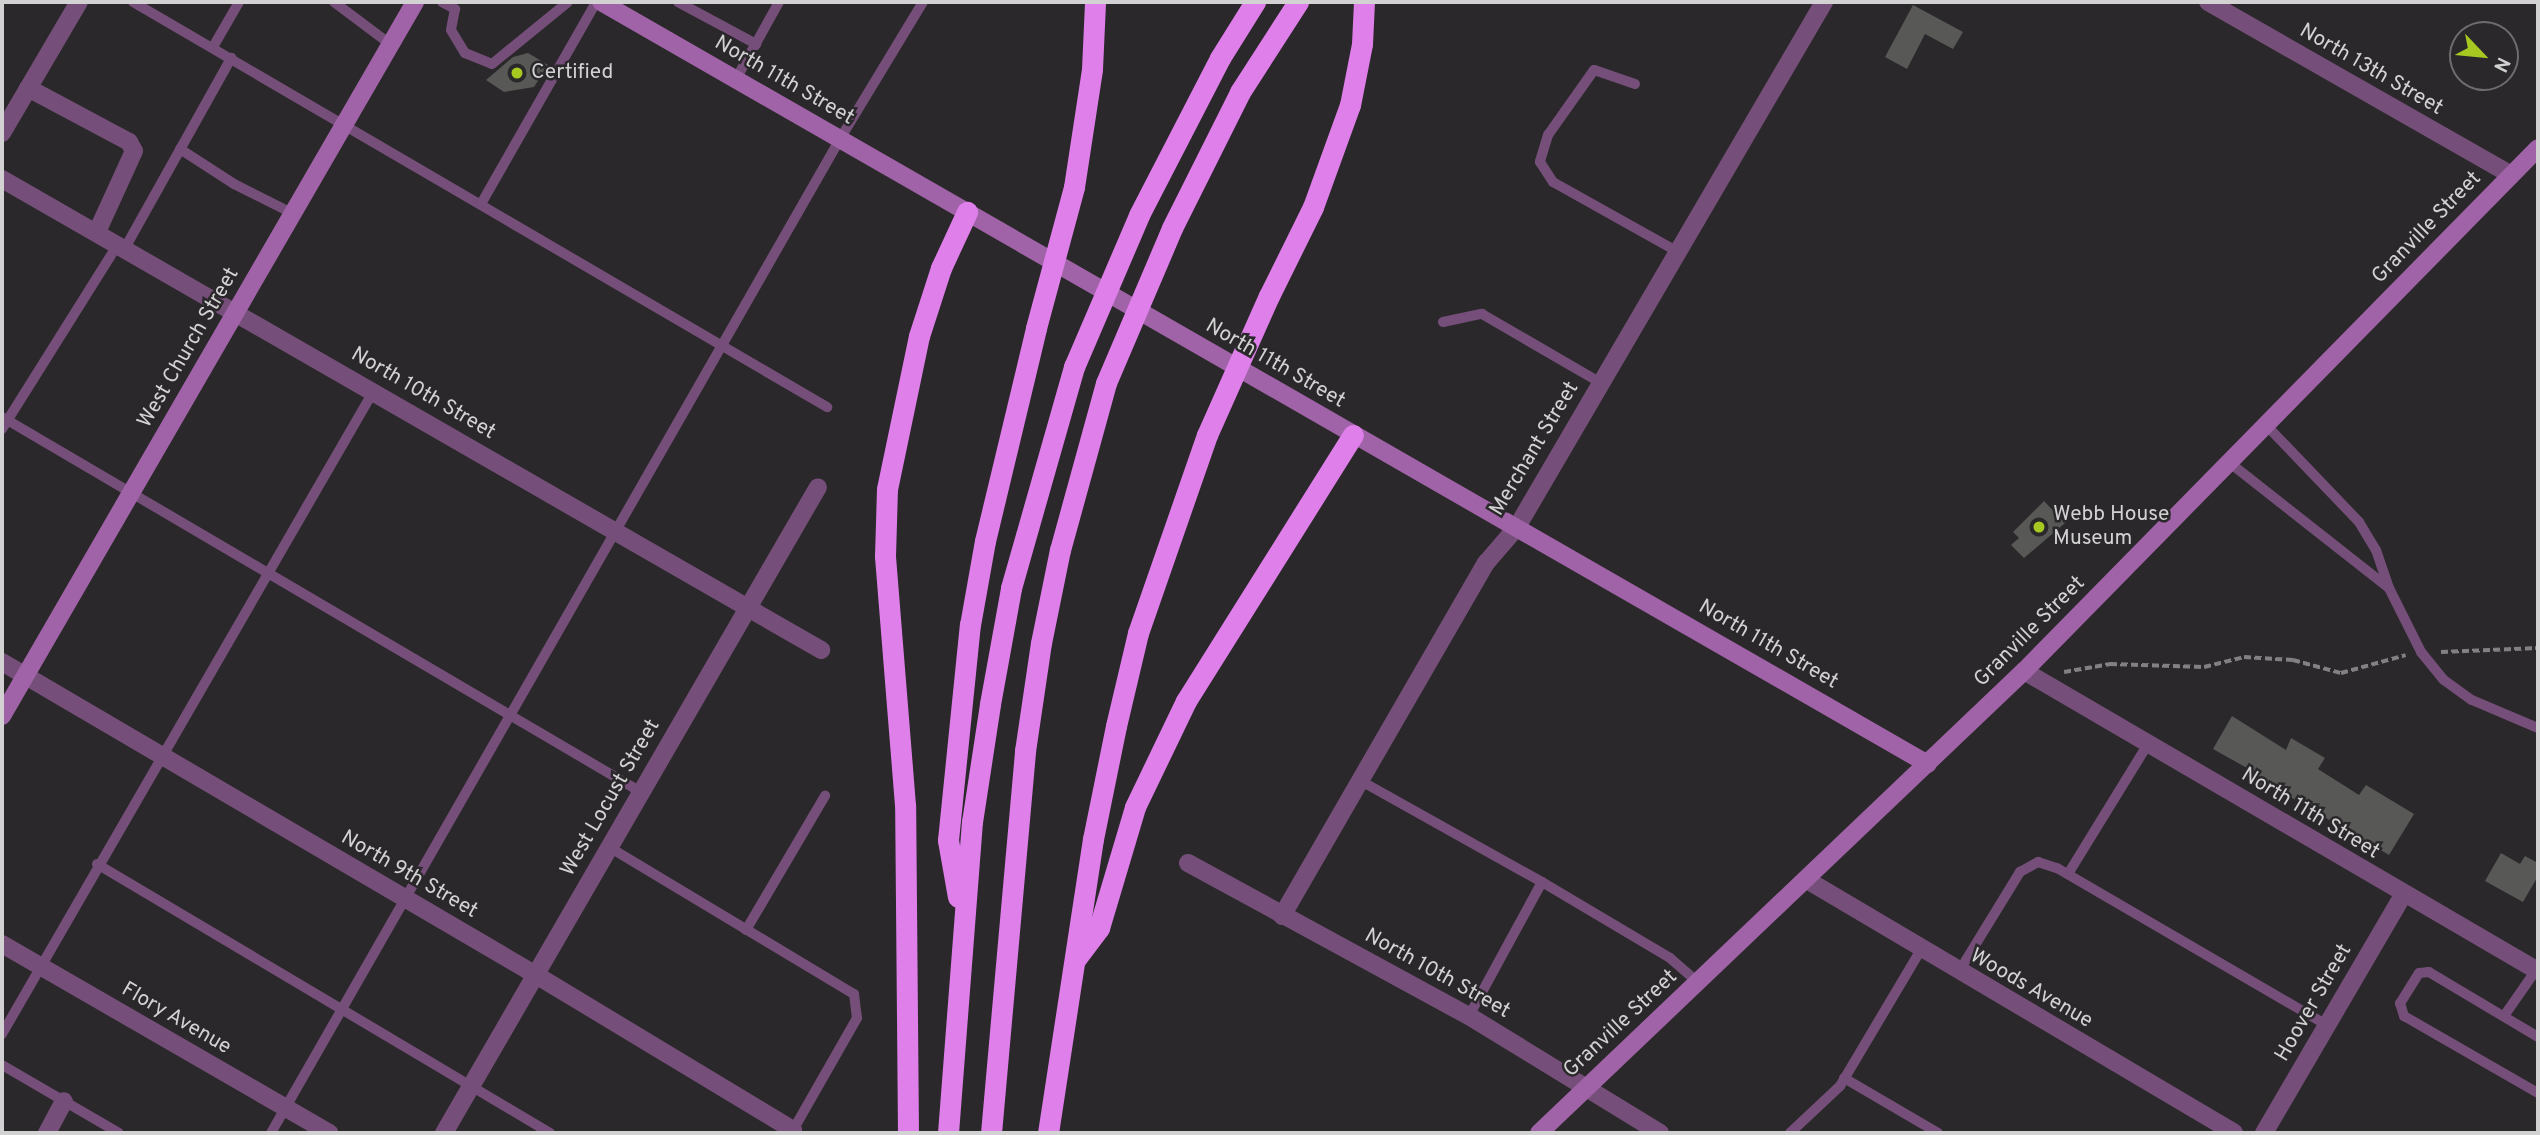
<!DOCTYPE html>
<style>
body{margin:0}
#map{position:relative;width:2540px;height:1135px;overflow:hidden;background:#2a282a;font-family:Overpass,sans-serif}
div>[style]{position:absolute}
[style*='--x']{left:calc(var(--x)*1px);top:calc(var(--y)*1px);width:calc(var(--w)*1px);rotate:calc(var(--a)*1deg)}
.building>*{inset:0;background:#585956}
.path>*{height:3.5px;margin-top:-1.75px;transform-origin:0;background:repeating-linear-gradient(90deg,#828082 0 7px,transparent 0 10.5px)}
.lane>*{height:10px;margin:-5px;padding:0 5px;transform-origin:5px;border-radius:5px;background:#754f79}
.street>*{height:18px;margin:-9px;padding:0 9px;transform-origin:9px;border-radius:9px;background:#754f79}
.secondary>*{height:18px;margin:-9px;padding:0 9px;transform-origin:9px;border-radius:9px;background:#a063a7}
.highway>*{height:21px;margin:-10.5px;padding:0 10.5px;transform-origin:10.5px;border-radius:10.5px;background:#df7fea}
.highway-bridge>*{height:21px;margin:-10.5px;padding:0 10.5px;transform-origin:10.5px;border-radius:10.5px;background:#df7fea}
.dots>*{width:19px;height:19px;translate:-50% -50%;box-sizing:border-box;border:4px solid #2a282a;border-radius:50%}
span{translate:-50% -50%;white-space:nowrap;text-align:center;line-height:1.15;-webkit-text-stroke:5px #2a282a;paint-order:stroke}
.street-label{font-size:21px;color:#d3d2d3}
.poi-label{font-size:21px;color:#d3d2d3}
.left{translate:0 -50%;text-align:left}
.frame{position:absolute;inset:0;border:4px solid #d3d2d3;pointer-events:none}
.north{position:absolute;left:2449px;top:21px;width:70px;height:70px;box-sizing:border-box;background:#2a282a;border:2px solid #6e6c6e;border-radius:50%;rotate:116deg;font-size:19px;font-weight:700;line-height:28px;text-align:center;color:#d3d2d3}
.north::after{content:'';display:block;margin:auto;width:24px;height:32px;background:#a6c820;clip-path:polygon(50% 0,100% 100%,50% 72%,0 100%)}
</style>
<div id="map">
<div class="building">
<i style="clip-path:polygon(1913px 5px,1963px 32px,1953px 49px,1925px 34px,1907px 69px,1885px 57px)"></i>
<i style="clip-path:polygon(528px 53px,548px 65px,534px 87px,504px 92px,486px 80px,513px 57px)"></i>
<i style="clip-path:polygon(2044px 501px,2065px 523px,2024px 558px,2011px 545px,2019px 538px,2013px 532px)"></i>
<i style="clip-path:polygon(2232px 716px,2286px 750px,2291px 738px,2325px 758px,2318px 769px,2359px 795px,2366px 785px,2414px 814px,2389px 855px,2270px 785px,2266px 791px,2242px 776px,2247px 768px,2213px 749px)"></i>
<i style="clip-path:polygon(2501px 853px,2520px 864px,2525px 856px,2538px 863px,2538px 876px,2523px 902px,2485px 881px)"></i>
</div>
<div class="path">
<i style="--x:2441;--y:652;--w:97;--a:-2.4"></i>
<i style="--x:2064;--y:672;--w:47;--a:-9.9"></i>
<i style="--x:2110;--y:664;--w:94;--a:1.8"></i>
<i style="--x:2204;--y:667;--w:41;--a:-14"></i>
<i style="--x:2244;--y:657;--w:49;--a:3.5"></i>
<i style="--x:2293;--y:660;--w:50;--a:15.2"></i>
<i style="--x:2341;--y:673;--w:67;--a:-15.5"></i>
</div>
<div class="lane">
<i style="--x:133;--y:2;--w:804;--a:30.27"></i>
<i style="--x:334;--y:2;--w:70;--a:36.9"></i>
<i style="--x:442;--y:2;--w:15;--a:28"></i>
<i style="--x:455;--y:9;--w:21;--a:101"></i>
<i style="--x:451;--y:30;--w:27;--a:59"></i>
<i style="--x:465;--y:53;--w:29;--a:22"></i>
<i style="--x:492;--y:64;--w:98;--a:-39.2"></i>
<i style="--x:678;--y:2;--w:89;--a:28.3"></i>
<i style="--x:213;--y:47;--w:52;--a:-60"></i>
<i style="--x:736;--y:79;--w:88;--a:-60.8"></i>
<i style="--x:1635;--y:84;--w:43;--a:-161.1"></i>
<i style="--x:1594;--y:70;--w:80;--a:125.3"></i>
<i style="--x:1548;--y:135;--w:28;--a:107"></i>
<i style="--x:1540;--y:162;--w:24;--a:57"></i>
<i style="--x:1553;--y:182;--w:143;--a:29.2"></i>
<i style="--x:180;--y:149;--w:64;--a:32.9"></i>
<i style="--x:234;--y:184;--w:65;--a:26.6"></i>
<i style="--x:481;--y:204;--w:232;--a:-60.3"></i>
<i style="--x:125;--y:248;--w:218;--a:-60.8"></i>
<i style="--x:1443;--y:322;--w:40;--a:-12"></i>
<i style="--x:1482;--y:314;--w:138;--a:30.1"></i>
<i style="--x:2;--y:417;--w:741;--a:30.41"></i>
<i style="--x:2267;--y:426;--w:133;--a:46.2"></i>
<i style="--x:2359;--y:522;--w:33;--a:59"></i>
<i style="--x:2376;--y:550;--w:40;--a:71.1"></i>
<i style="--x:2389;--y:588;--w:72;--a:63.4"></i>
<i style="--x:2421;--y:652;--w:36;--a:51"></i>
<i style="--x:2444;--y:680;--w:34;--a:36"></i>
<i style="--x:2472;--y:700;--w:72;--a:23"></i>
<i style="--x:2;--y:429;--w:218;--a:-57.9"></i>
<i style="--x:2230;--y:463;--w:202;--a:38.2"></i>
<i style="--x:1361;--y:781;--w:207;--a:29.2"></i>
<i style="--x:1542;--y:882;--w:153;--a:118.6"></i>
<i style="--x:609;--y:847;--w:286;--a:31"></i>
<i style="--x:854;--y:994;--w:24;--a:83"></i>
<i style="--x:857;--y:1018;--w:129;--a:119.7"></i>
<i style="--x:97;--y:864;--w:527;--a:30.7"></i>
<i style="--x:2068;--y:874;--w:153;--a:-58.4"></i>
<i style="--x:1542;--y:882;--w:149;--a:30.7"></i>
<i style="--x:1670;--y:958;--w:38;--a:41"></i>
<i style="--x:746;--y:930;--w:156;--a:-59.5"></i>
<i style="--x:1958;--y:973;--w:119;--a:-58.5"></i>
<i style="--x:2020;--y:872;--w:21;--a:-29"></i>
<i style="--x:2038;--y:862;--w:20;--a:18"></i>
<i style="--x:2057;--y:868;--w:312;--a:30.2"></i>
<i style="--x:2504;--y:1016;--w:56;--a:-55.2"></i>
<i style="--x:2;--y:1034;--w:741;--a:-59.98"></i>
<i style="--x:2538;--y:1037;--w:127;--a:-149.2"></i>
<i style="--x:2429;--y:972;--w:10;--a:174"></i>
<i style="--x:2419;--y:973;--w:36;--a:122"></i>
<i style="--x:2400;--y:1003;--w:14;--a:73"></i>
<i style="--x:2404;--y:1016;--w:155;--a:29.9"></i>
<i style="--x:2;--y:1065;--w:135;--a:30.2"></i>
<i style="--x:1844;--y:1078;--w:109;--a:30.3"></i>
<i style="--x:271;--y:1133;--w:1145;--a:-60.21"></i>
<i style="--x:840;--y:139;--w:160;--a:-58.8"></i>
<i style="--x:1790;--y:1133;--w:69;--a:-43.2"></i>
<i style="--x:1840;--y:1086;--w:157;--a:-59.3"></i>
</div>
<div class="street">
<i style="--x:2208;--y:2;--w:349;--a:29.7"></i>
<i style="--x:28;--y:88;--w:115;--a:28.1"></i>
<i style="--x:129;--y:142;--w:10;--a:61"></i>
<i style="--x:134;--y:151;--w:89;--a:114.6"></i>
<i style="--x:2;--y:133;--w:152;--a:-59.6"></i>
<i style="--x:2;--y:179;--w:945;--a:29.9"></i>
<i style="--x:2;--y:662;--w:619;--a:30.38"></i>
<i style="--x:536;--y:975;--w:300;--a:31.1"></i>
<i style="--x:793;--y:1130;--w:4;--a:124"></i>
<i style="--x:2024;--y:671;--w:595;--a:30.27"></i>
<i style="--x:1188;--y:863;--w:320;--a:28.6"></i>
<i style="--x:1469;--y:1016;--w:224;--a:31.5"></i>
<i style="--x:1807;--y:880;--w:496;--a:30.6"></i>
<i style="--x:1282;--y:916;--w:408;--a:-60"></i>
<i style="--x:1486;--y:563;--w:48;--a:-49.3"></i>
<i style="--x:1517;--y:527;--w:608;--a:-59.68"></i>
<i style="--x:2;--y:944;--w:378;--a:30"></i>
<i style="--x:47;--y:1133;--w:36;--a:-62"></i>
<i style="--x:444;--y:1133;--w:746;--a:-59.93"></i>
<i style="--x:2264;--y:1133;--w:276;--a:-59.7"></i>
</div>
<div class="secondary">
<i style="--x:601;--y:2;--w:1530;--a:29.87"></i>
<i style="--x:2;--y:716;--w:825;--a:-59.95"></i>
<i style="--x:1539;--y:1133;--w:670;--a:-43.61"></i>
<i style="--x:2024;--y:671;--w:733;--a:-45.5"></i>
</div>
<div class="highway">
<i style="--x:1074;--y:187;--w:119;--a:-81.3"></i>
<i style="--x:1092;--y:69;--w:67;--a:-87.4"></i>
<i style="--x:1139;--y:215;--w:177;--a:-62.7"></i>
<i style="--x:1220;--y:58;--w:66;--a:-58"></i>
<i style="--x:1172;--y:228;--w:152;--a:-63.4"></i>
<i style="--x:1240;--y:92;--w:107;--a:-57.2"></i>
<i style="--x:1269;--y:296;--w:99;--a:-63.7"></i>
<i style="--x:1313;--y:207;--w:109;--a:-70.1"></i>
<i style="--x:1350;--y:105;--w:62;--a:-78.9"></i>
<i style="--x:1362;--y:44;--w:42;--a:-87.3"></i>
<i style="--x:958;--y:897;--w:58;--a:-100"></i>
<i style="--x:948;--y:840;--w:216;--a:-84.2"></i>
<i style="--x:970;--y:625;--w:85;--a:-79.9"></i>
<i style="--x:985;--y:541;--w:219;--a:-76.5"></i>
<i style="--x:1075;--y:960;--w:40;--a:-53"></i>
<i style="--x:1099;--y:928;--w:126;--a:-73.4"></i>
<i style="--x:1135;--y:807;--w:118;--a:-64.3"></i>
<i style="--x:1186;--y:701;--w:314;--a:-57.9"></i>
<i style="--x:908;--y:1133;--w:328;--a:-90.5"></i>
<i style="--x:905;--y:805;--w:250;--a:-94.6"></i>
<i style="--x:885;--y:556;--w:67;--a:-88.3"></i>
<i style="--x:887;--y:489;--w:156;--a:-78.2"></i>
<i style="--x:919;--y:336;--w:71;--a:-72.1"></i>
<i style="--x:941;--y:268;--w:62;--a:-65.1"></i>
<i style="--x:948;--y:1133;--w:312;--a:-85.6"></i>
<i style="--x:972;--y:822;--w:119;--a:-81.3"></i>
<i style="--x:990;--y:704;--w:118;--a:-79.7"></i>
<i style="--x:1011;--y:588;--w:230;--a:-74.1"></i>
<i style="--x:991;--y:1133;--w:384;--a:-84.9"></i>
<i style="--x:1025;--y:751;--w:109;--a:-81.6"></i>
<i style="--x:1041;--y:643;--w:95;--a:-78.5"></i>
<i style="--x:1060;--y:550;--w:173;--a:-74.6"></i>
<i style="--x:1048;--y:1133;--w:297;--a:-81.3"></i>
<i style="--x:1093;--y:839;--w:115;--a:-78.5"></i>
<i style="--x:1116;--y:726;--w:96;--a:-76.7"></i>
<i style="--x:1138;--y:633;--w:210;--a:-70.8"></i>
</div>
<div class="highway-bridge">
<i style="--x:1036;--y:328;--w:146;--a:-74.9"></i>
<i style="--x:1074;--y:367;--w:165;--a:-66.8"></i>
<i style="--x:1106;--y:383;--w:168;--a:-66.9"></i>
<i style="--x:1207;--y:435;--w:152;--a:-66"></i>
</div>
<div class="dots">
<i style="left:517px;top:73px;background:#a6c820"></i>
<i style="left:2039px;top:527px;background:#a6c820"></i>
</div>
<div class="street-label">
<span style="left:2371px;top:70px;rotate:30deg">North 13th Street</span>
<span style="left:784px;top:81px;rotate:30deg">North 11th Street</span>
<span style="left:2427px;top:228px;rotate:-46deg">Granville Street</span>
<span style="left:189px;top:348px;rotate:-60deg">West Church Street</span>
<span style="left:1275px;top:364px;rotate:30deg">North 11th Street</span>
<span style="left:423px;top:394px;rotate:30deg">North 10th Street</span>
<span style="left:1535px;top:449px;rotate:-59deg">Merchant Street</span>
<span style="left:2030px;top:632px;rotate:-45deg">Granville Street</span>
<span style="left:1768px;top:645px;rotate:30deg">North 11th Street</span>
<span style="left:611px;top:798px;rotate:-60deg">West Locust Street</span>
<span style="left:2310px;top:814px;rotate:31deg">North 11th Street</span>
<span style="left:409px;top:875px;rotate:30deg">North 9th Street</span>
<span style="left:1437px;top:974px;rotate:29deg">North 10th Street</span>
<span style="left:2031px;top:989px;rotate:30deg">Woods Avenue</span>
<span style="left:2314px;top:1003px;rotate:-60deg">Hoover Street</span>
<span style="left:176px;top:1019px;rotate:30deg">Flory Avenue</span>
<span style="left:1621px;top:1024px;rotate:-43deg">Granville Street</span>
</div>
<div class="poi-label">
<span class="left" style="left:531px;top:73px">Certified</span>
<span class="left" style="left:2053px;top:527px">Webb House<br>Museum</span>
</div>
<div class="frame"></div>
<div class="north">N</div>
</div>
